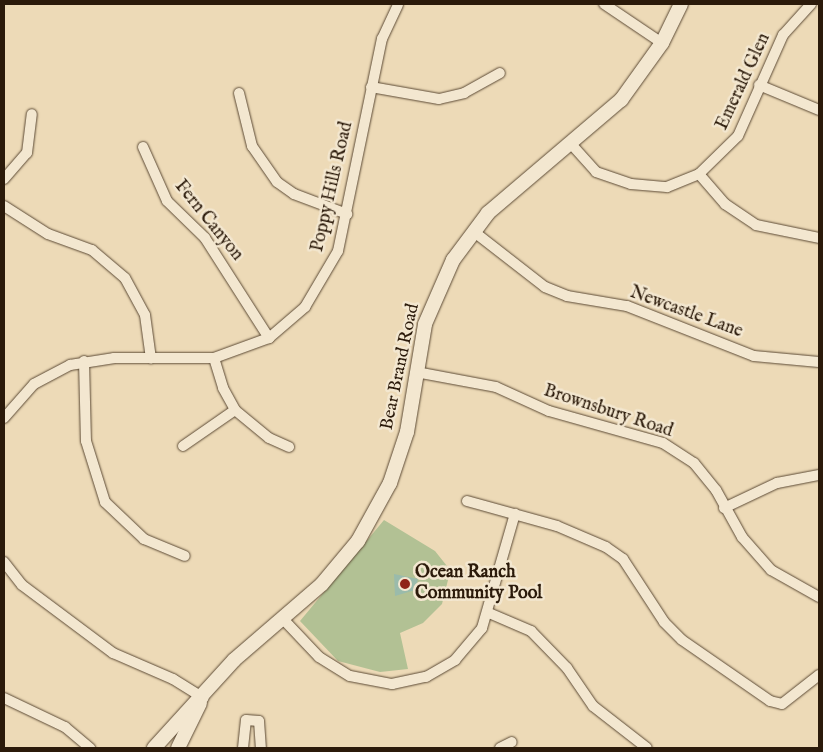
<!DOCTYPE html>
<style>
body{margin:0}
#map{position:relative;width:823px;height:752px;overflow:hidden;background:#eddab7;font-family:"IM FELL English",serif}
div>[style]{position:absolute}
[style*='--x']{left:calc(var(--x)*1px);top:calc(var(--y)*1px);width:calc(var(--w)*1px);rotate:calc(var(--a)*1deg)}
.green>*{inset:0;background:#b2c194}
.water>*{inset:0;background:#9abbab}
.roads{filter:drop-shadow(0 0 1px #5c4a35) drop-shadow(0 0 1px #5c4a35)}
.street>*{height:10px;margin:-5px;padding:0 5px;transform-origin:5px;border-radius:5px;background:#f3e7d0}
.secondary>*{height:14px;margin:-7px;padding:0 7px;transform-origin:7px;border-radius:7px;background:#f3e7d0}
.dots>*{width:14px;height:14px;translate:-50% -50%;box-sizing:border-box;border:2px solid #f3e7d0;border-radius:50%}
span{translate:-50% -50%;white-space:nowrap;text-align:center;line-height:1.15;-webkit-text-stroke:5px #f3e7d0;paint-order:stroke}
.street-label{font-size:18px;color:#2b1a0a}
.poi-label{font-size:18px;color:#2b1a0a;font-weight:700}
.left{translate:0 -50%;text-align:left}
.frame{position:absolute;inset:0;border:5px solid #2b1a0a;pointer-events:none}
</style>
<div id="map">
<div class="green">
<i style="clip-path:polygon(384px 520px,435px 551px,447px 566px,448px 580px,442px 604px,423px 623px,400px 633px,408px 669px,380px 672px,338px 661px,300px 621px)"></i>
</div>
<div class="water">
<i style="clip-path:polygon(394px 574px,418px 579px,415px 590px,395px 596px)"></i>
</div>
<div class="roads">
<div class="street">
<i style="--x:604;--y:4;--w:70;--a:33.9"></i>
<i style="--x:759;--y:85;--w:65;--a:22.6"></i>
<i style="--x:371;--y:87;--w:69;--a:10"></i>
<i style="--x:439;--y:99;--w:26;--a:-13"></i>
<i style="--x:464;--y:93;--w:41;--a:-29.1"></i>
<i style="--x:239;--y:93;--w:55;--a:76.2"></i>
<i style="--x:252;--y:146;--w:44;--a:55.2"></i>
<i style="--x:277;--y:182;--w:21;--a:35"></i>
<i style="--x:294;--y:194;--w:57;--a:20.7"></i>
<i style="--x:572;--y:145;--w:36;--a:48"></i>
<i style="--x:596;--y:172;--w:37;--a:19"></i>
<i style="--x:631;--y:184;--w:36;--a:5"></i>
<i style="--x:667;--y:187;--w:35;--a:-22"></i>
<i style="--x:699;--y:174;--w:54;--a:-44.3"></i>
<i style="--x:738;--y:136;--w:111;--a:-66"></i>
<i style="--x:783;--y:35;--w:42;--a:-47.9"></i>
<i style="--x:143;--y:147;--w:59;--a:66"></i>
<i style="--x:167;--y:201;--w:53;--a:44.2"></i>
<i style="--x:205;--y:238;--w:119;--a:57.4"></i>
<i style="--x:699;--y:174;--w:40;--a:49"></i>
<i style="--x:725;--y:204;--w:37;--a:34"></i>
<i style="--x:756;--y:225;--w:64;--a:11.7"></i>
<i style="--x:4;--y:179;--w:35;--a:-49"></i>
<i style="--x:27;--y:153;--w:39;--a:-83"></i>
<i style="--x:4;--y:206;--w:52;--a:32.5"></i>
<i style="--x:48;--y:234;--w:47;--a:20"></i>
<i style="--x:92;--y:250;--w:43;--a:40.3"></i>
<i style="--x:125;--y:278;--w:42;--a:61.6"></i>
<i style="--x:145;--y:315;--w:44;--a:82.2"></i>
<i style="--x:473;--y:231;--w:91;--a:37.9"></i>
<i style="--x:545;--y:287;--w:24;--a:22"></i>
<i style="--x:567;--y:296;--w:61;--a:9.5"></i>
<i style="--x:627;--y:306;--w:136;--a:21.5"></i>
<i style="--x:754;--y:356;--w:65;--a:5.3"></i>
<i style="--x:214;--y:358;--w:31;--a:73"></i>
<i style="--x:223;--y:388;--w:25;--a:61"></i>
<i style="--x:235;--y:410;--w:44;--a:39.5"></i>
<i style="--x:269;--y:438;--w:22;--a:24"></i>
<i style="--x:84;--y:361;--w:80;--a:88.6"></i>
<i style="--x:86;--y:441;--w:64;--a:72.7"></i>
<i style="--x:105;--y:502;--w:54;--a:43.5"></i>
<i style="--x:144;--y:539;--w:44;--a:22.5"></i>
<i style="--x:416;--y:372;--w:81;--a:10.6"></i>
<i style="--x:496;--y:387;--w:58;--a:24.4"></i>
<i style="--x:549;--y:411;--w:118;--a:15.7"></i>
<i style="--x:663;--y:443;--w:37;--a:33"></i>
<i style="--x:694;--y:463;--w:35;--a:51"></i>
<i style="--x:716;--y:490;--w:54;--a:61"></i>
<i style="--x:742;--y:537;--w:44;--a:48.7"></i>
<i style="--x:771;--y:570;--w:55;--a:29.4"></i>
<i style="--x:4;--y:418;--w:45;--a:-48.6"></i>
<i style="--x:34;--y:384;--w:41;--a:-27.8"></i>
<i style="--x:70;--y:365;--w:45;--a:-9"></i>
<i style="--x:114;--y:358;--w:100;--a:0"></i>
<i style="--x:214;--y:358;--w:59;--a:-20"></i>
<i style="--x:269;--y:338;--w:48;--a:-40.7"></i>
<i style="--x:305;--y:307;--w:65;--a:-59.5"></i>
<i style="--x:338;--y:251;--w:217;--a:-78.3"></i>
<i style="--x:382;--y:39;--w:38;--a:-65"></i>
<i style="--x:183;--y:446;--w:63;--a:-34.7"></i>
<i style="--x:467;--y:501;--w:93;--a:15.5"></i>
<i style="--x:557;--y:526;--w:53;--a:23.2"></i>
<i style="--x:606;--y:547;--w:21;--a:35"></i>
<i style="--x:623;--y:559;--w:75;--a:56.9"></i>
<i style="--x:664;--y:622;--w:25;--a:45"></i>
<i style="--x:682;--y:640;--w:107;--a:34.7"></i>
<i style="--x:770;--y:701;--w:12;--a:14"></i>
<i style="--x:782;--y:704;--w:47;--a:-38.1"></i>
<i style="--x:724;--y:508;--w:59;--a:-25.3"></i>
<i style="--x:777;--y:483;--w:43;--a:-10.8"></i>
<i style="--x:4;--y:562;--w:29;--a:52"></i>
<i style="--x:22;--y:585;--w:114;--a:36.8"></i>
<i style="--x:113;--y:653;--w:65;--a:23.4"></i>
<i style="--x:173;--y:679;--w:36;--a:32"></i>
<i style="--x:489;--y:613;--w:46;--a:23.2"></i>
<i style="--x:531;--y:631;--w:52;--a:45.8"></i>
<i style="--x:567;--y:668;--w:46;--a:55.6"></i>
<i style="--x:593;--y:706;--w:68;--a:37.9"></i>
<i style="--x:283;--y:619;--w:52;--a:46.5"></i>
<i style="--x:319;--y:657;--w:36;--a:32"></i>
<i style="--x:350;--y:676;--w:43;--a:10.8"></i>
<i style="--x:392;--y:684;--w:35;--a:-12"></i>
<i style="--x:426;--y:677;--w:34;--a:-30"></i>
<i style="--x:455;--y:660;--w:42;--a:-49.8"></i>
<i style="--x:482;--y:628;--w:119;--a:-73.9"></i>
<i style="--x:4;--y:698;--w:68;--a:25.4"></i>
<i style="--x:65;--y:727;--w:33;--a:40"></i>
<i style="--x:243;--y:748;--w:28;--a:-84"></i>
<i style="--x:246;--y:720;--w:13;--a:4"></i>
<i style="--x:259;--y:721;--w:27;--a:86"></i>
<i style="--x:500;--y:748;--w:13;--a:-27"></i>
</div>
<div class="secondary">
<i style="--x:154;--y:748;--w:119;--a:-47.7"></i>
<i style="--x:234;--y:660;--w:116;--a:-40.8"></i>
<i style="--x:322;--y:584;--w:56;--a:-50.1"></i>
<i style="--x:358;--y:541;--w:66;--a:-61.1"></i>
<i style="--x:390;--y:483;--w:54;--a:-71.6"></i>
<i style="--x:407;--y:432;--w:109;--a:-80.5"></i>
<i style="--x:425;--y:324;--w:70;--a:-66.4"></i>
<i style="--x:453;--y:260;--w:59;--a:-53.3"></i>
<i style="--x:488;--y:213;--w:175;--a:-40.4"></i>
<i style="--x:621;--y:100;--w:70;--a:-54.3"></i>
<i style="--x:662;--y:43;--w:43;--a:-64"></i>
<i style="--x:178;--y:748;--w:50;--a:-63.9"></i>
</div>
</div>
<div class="dots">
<i style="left:405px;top:584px;background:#8f2418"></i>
</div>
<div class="street-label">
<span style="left:744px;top:82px;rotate:-65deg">Emerald Glen</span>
<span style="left:333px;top:187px;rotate:-77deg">Poppy Hills Road</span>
<span style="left:208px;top:221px;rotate:51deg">Fern Canyon</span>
<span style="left:686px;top:313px;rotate:20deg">Newcastle Lane</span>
<span style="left:401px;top:367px;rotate:-78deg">Bear Brand Road</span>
<span style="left:608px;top:412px;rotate:18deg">Brownsbury Road</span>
</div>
<div class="poi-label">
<span class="left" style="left:415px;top:584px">Ocean Ranch<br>Community Pool</span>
</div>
<div class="frame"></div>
</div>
